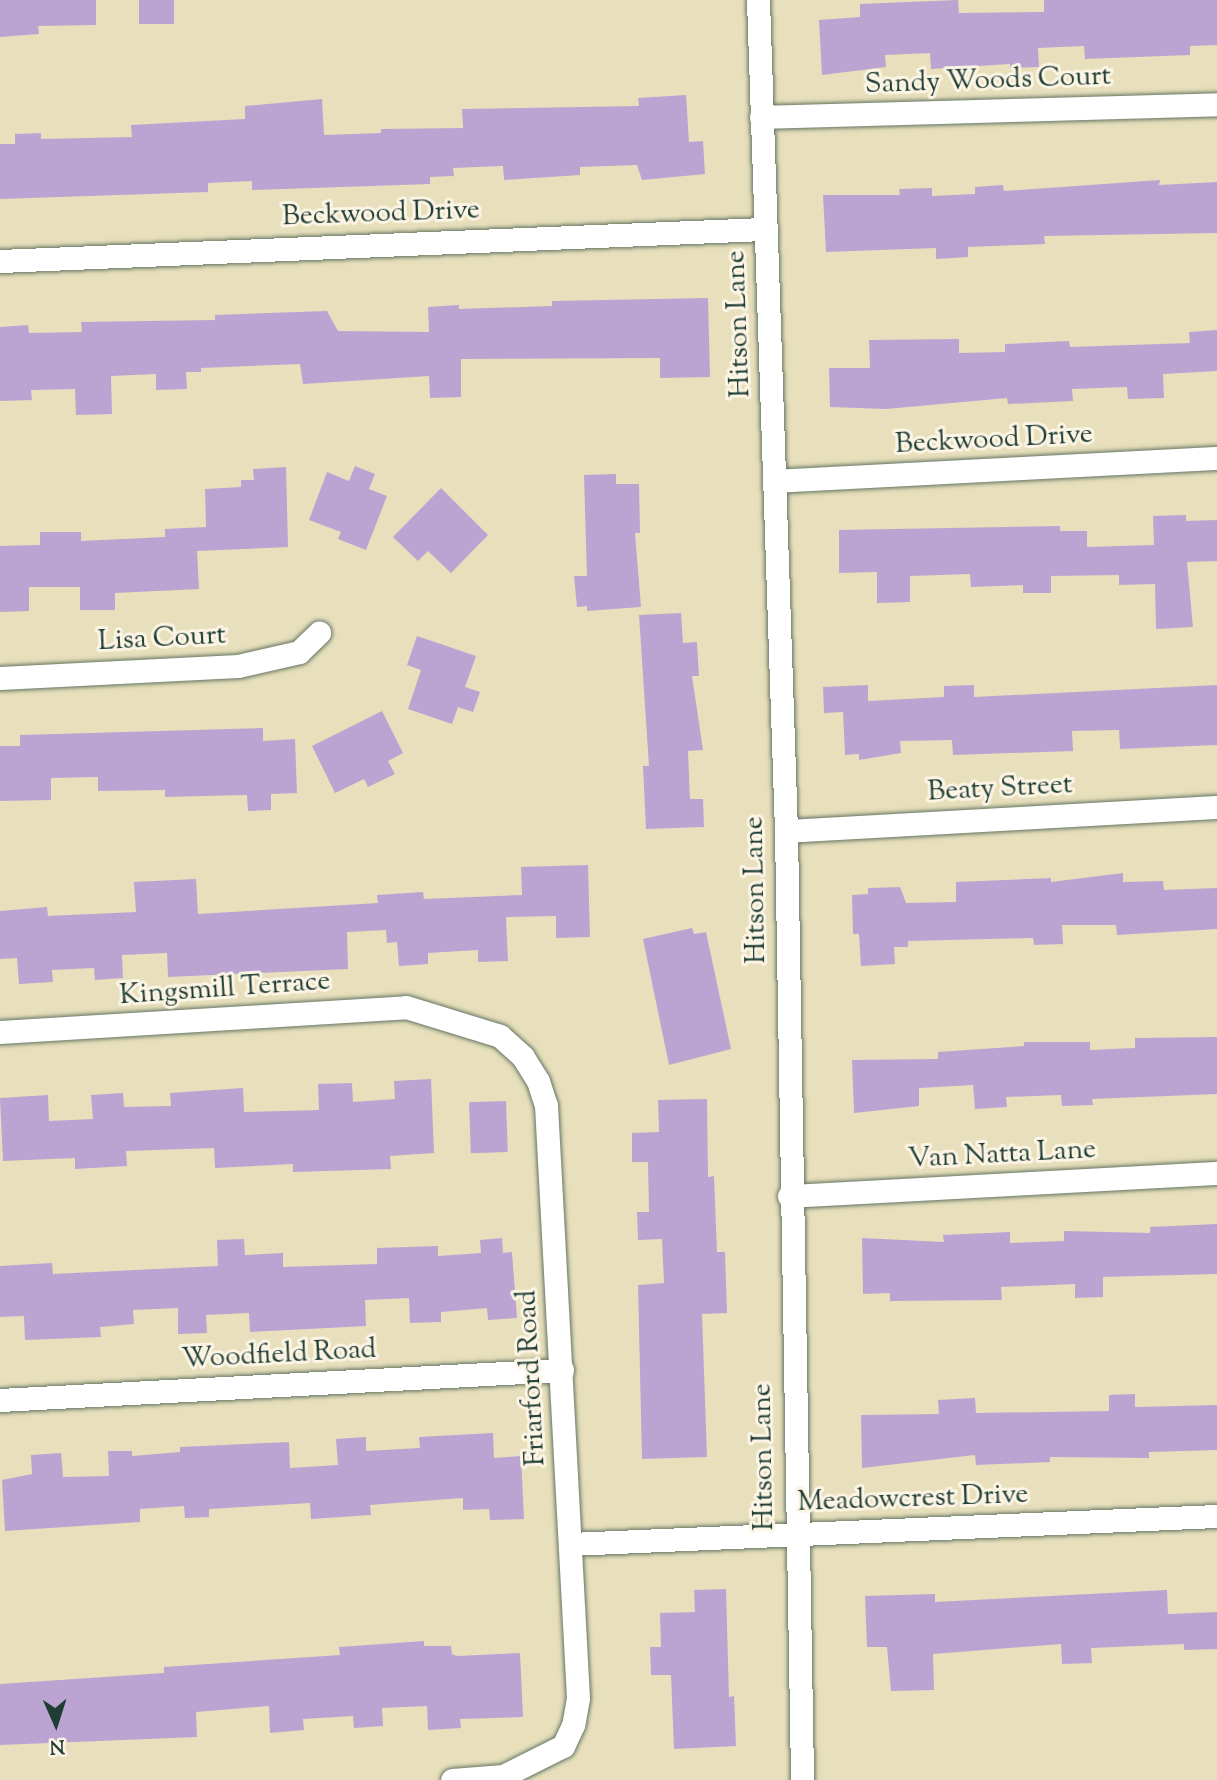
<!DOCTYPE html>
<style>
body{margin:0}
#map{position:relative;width:1217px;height:1780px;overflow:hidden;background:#e8e0bc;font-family:"Sorts Mill Goudy",serif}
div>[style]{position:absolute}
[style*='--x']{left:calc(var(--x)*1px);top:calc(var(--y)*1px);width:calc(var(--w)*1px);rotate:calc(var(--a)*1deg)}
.building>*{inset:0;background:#bba4d2;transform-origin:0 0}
.roads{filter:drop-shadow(0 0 2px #657664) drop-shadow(0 0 2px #657664)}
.street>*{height:23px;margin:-11.5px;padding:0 11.5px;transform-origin:11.5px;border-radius:11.5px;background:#fff}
span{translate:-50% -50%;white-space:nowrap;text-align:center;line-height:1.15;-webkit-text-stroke:6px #fcf5e5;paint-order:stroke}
.street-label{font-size:28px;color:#1f3d34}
.north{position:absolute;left:21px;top:1689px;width:70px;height:70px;-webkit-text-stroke:5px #fcf5e5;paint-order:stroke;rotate:177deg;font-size:19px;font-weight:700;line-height:28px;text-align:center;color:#1f3d34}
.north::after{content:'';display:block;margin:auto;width:24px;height:32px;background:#1f3d34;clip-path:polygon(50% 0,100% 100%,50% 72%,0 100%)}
</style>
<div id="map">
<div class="building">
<i style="clip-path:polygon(0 0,96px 0,96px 25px,38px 26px,39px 34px,0 37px)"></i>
<i style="left:139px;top:0;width:35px;height:24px"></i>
<i style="clip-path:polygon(958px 0,959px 13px,1044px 12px,1044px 0,1217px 0,1217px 45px,1190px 46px,1190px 55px,1085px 59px,1084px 46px,1038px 48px,1039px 67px,1010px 68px,1010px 64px,931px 69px,930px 53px,885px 55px,886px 67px,822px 75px,819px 20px,860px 17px,860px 4px)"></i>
<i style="clip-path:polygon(686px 95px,689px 142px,703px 141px,705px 174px,642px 180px,637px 165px,580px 167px,580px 175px,504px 180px,503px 166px,453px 168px,454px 176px,430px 177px,430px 184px,252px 190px,252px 181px,208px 183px,208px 192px,0 199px,0 144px,15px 144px,15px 134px,41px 133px,41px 139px,132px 137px,131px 125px,245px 119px,245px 106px,322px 99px,324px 135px,381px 133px,381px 129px,463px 128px,462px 109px,639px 106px,638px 98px)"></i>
<i style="clip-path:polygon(1160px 180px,1159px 185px,1217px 182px,1217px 233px,1044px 236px,1045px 244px,968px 247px,968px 257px,936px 259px,936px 248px,826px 252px,823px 195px,900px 195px,899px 189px,932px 188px,932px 196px,975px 194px,975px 187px,1003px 185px,1004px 191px)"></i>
<i style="clip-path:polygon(708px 298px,710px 377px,660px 378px,660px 358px,461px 359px,461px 397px,430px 398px,429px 376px,303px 384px,300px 364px,201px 368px,201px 372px,186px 372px,187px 389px,156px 390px,156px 374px,111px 376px,112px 414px,76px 415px,75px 389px,31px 390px,32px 400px,0 401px,0 327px,28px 325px,29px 333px,82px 332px,81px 322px,215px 320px,215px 315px,327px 311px,338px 331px,429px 332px,428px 307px,459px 305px,459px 309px,552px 306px,552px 301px)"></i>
<i style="clip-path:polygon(1217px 330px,1217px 371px,1163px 374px,1164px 398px,1128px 399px,1127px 387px,1072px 389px,1073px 401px,1008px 404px,1007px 398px,886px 409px,830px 407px,829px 368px,870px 368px,869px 340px,959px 339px,959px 353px,1005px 352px,1005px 344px,1069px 341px,1070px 347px,1190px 343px,1189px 332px)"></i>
<i style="clip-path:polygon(355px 466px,375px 474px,369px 489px,387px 496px,366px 550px,338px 539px,341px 532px,309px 520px,327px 472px,349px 481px)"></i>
<i style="clip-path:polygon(286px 467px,288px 547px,197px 551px,199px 589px,115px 593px,115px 610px,80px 610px,80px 587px,29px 587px,29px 611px,0 612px,0 546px,40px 545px,40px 532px,81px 532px,81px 541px,165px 537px,165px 529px,206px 527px,205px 489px,241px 487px,241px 480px,254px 480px,253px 469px)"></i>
<i style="clip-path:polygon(616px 474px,616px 484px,639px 484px,640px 533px,635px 533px,641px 607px,587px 611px,587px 606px,577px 607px,574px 576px,587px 576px,584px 475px)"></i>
<i style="clip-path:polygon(441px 488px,488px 535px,451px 573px,428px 551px,418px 561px,393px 537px)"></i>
<i style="clip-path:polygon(1186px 515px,1186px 521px,1217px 520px,1217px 561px,1187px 562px,1193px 627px,1156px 629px,1155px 584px,1119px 585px,1119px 575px,1051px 576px,1051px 593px,1023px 593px,1023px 585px,971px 587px,970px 574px,910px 576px,910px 602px,877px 603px,877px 572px,839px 573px,839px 530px,1060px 526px,1060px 531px,1087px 531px,1087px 547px,1154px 545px,1153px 516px)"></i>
<i style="clip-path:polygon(681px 613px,683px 643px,697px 642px,699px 676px,692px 676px,703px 750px,688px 751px,690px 799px,703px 799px,704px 827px,646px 829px,643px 766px,649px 766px,639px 615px)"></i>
<i style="clip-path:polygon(417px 636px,476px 656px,465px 687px,480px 692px,473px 712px,458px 707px,452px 724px,408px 709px,421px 670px,407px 665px)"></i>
<i style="clip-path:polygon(868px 685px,868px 701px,944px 697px,944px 686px,974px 685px,974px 697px,1217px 685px,1217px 745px,1120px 749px,1119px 730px,1072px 731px,1073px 751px,953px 755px,952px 740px,900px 741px,901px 753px,859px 760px,859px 754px,845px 755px,843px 712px,824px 713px,823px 687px)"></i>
<i style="clip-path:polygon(382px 711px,403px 753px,388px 761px,395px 774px,368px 787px,364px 779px,335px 793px,312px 746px)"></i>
<i style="clip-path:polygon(263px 728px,263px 741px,295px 739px,297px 793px,271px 794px,271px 810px,248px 811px,247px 795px,165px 797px,165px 790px,98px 791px,98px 777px,51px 778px,51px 800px,0 801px,0 746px,20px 746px,20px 735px)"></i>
<i style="clip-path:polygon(588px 865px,590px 937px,556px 938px,556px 916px,506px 917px,508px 961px,478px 962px,478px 950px,428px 953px,428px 964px,399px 966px,397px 942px,387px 943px,386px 930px,347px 932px,348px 969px,168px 977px,167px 953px,122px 955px,123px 978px,95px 980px,94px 968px,52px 970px,53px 982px,19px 984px,17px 958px,0 959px,0 911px,47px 907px,48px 916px,136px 912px,134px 882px,196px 879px,198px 914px,378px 903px,377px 895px,423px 892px,424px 899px,522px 895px,521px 867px)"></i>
<i style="clip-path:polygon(1123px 873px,1123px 882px,1163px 881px,1164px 890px,1217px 888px,1217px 929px,1117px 935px,1116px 925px,1062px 925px,1063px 944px,1034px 945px,1033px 938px,908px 941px,908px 947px,894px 947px,895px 964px,861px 966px,859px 934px,853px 934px,852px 895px,868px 894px,868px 888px,900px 887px,906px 903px,956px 902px,956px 882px,1051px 878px,1051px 882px)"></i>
<i style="clip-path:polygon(692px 928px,694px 934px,706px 932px,731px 1049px,669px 1065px,643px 939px)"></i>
<i style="clip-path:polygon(1217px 1037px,1217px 1094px,1092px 1099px,1093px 1105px,1062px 1106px,1061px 1095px,1006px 1097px,1007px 1107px,975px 1109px,973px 1085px,919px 1088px,919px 1106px,854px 1113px,852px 1060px,938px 1059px,938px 1052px,1024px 1046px,1024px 1042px,1090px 1042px,1090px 1050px,1135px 1048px,1135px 1038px)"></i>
<i style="clip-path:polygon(431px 1079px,434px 1153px,390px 1156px,391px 1169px,293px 1172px,293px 1164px,215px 1168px,214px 1148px,126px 1151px,127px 1166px,75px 1169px,75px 1158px,3px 1161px,0 1098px,48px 1095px,49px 1121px,93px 1119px,91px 1095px,123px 1093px,124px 1107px,171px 1106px,170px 1093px,243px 1088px,244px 1112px,319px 1110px,318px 1084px,352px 1083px,353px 1102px,395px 1099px,394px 1081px)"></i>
<i style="clip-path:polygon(707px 1099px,708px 1177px,714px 1176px,717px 1252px,725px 1252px,727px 1313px,702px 1314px,707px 1457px,642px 1459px,638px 1285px,664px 1283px,662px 1239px,638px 1240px,637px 1212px,649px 1212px,648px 1162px,632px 1162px,632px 1133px,659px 1132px,658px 1100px)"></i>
<i style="left:506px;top:1101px;width:51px;height:37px;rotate:88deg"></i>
<i style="clip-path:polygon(1217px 1224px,1217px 1274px,1103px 1277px,1103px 1297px,1075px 1298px,1075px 1284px,1001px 1287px,1002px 1300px,890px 1301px,890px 1293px,863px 1294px,862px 1238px,944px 1242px,943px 1235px,1010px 1232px,1010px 1243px,1064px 1241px,1064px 1231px,1150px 1233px,1150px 1227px)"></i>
<i style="clip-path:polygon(502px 1238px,503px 1253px,512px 1252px,517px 1318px,488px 1320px,487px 1308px,441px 1312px,441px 1322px,410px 1323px,409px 1298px,365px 1300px,366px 1326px,250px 1332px,249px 1313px,206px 1315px,207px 1333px,178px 1334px,178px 1308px,133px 1310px,134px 1324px,100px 1327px,101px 1337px,25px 1340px,24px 1316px,0 1317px,0 1266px,52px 1263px,53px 1274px,218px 1266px,217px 1240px,244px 1239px,245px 1255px,283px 1253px,283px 1267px,377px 1264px,377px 1248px,438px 1246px,438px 1256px,481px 1253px,480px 1240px)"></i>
<i style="clip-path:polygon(1135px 1394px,1135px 1407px,1217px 1405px,1217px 1450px,1149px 1452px,1149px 1458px,1050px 1457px,1050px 1462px,976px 1465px,975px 1455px,862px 1468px,861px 1415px,939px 1414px,938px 1400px,975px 1398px,976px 1413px,1109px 1411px,1109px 1395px)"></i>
<i style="clip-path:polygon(493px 1433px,494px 1458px,521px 1456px,524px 1519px,490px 1520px,489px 1509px,463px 1510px,463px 1498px,370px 1505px,371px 1515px,311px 1519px,310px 1503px,209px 1509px,209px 1517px,185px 1518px,184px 1506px,140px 1509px,140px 1522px,5px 1531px,2px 1480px,32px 1474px,31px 1455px,61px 1453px,63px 1477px,109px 1476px,108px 1451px,132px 1451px,132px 1456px,180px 1452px,180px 1447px,289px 1442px,290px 1468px,338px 1465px,336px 1439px,366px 1437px,366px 1451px,420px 1448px,419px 1437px)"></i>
<i style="clip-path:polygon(726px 1589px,729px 1697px,734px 1696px,736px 1746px,674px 1749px,671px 1675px,651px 1675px,650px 1647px,661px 1647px,660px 1613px,695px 1612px,694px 1590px)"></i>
<i style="clip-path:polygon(1167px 1590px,1168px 1614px,1217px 1612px,1217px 1649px,1184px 1650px,1184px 1644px,1091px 1648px,1092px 1663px,1062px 1664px,1061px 1644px,933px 1654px,934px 1690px,891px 1691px,887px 1647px,867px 1647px,865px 1596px,935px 1594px,935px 1602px)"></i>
<i style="clip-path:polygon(424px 1641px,424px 1646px,451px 1646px,452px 1654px,457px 1656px,520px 1653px,523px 1717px,460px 1719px,461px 1728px,428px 1730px,427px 1706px,382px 1708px,383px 1726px,354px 1728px,353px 1716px,303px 1719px,304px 1730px,270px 1733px,269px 1706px,196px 1712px,197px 1737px,0 1745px,0 1684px,164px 1673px,164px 1667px,340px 1655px,339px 1647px)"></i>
</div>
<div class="roads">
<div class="street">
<i style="--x:758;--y:0;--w:831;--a:88.07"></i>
<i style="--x:786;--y:831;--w:949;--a:89.03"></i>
<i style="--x:761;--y:117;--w:456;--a:-1.6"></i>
<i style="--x:0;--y:261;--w:766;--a:-2.4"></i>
<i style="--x:774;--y:481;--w:444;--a:-3"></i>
<i style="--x:0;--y:678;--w:238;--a:-2.9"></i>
<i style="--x:238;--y:666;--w:63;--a:-12.9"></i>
<i style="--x:299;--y:652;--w:28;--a:-44"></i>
<i style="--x:786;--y:831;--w:432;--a:-3.2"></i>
<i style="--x:0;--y:1032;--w:407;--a:-3.5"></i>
<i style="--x:406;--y:1007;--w:98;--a:17.1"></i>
<i style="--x:500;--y:1036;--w:31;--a:42"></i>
<i style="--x:523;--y:1057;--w:28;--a:58"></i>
<i style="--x:538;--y:1081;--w:25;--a:72"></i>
<i style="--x:546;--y:1105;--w:594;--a:86.91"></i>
<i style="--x:578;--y:1698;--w:27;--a:100"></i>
<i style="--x:573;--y:1725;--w:23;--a:115"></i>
<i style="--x:563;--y:1746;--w:67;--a:153.4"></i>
<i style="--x:503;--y:1776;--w:51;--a:175.5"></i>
<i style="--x:789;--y:1196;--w:429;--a:-3.1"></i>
<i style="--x:0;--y:1400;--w:563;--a:-3.06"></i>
<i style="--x:570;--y:1544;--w:648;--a:-2.48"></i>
</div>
</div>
<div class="street-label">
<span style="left:988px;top:81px;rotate:-2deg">Sandy Woods Court</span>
<span style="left:381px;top:214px;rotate:-2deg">Beckwood Drive</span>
<span style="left:739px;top:324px;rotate:-92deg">Hitson Lane</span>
<span style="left:994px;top:440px;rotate:-3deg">Beckwood Drive</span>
<span style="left:162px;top:639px;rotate:-3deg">Lisa Court</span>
<span style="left:1000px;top:789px;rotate:-3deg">Beaty Street</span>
<span style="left:756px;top:890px;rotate:-91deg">Hitson Lane</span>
<span style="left:225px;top:989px;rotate:-4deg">Kingsmill Terrace</span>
<span style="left:1002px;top:1155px;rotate:-3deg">Van Natta Lane</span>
<span style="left:279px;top:1355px;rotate:-3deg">Woodfield Road</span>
<span style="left:532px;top:1378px;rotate:-93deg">Friarford Road</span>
<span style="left:764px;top:1457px;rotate:-91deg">Hitson Lane</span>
<span style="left:913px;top:1499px;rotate:-2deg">Meadowcrest Drive</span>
</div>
<div class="north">N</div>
</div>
